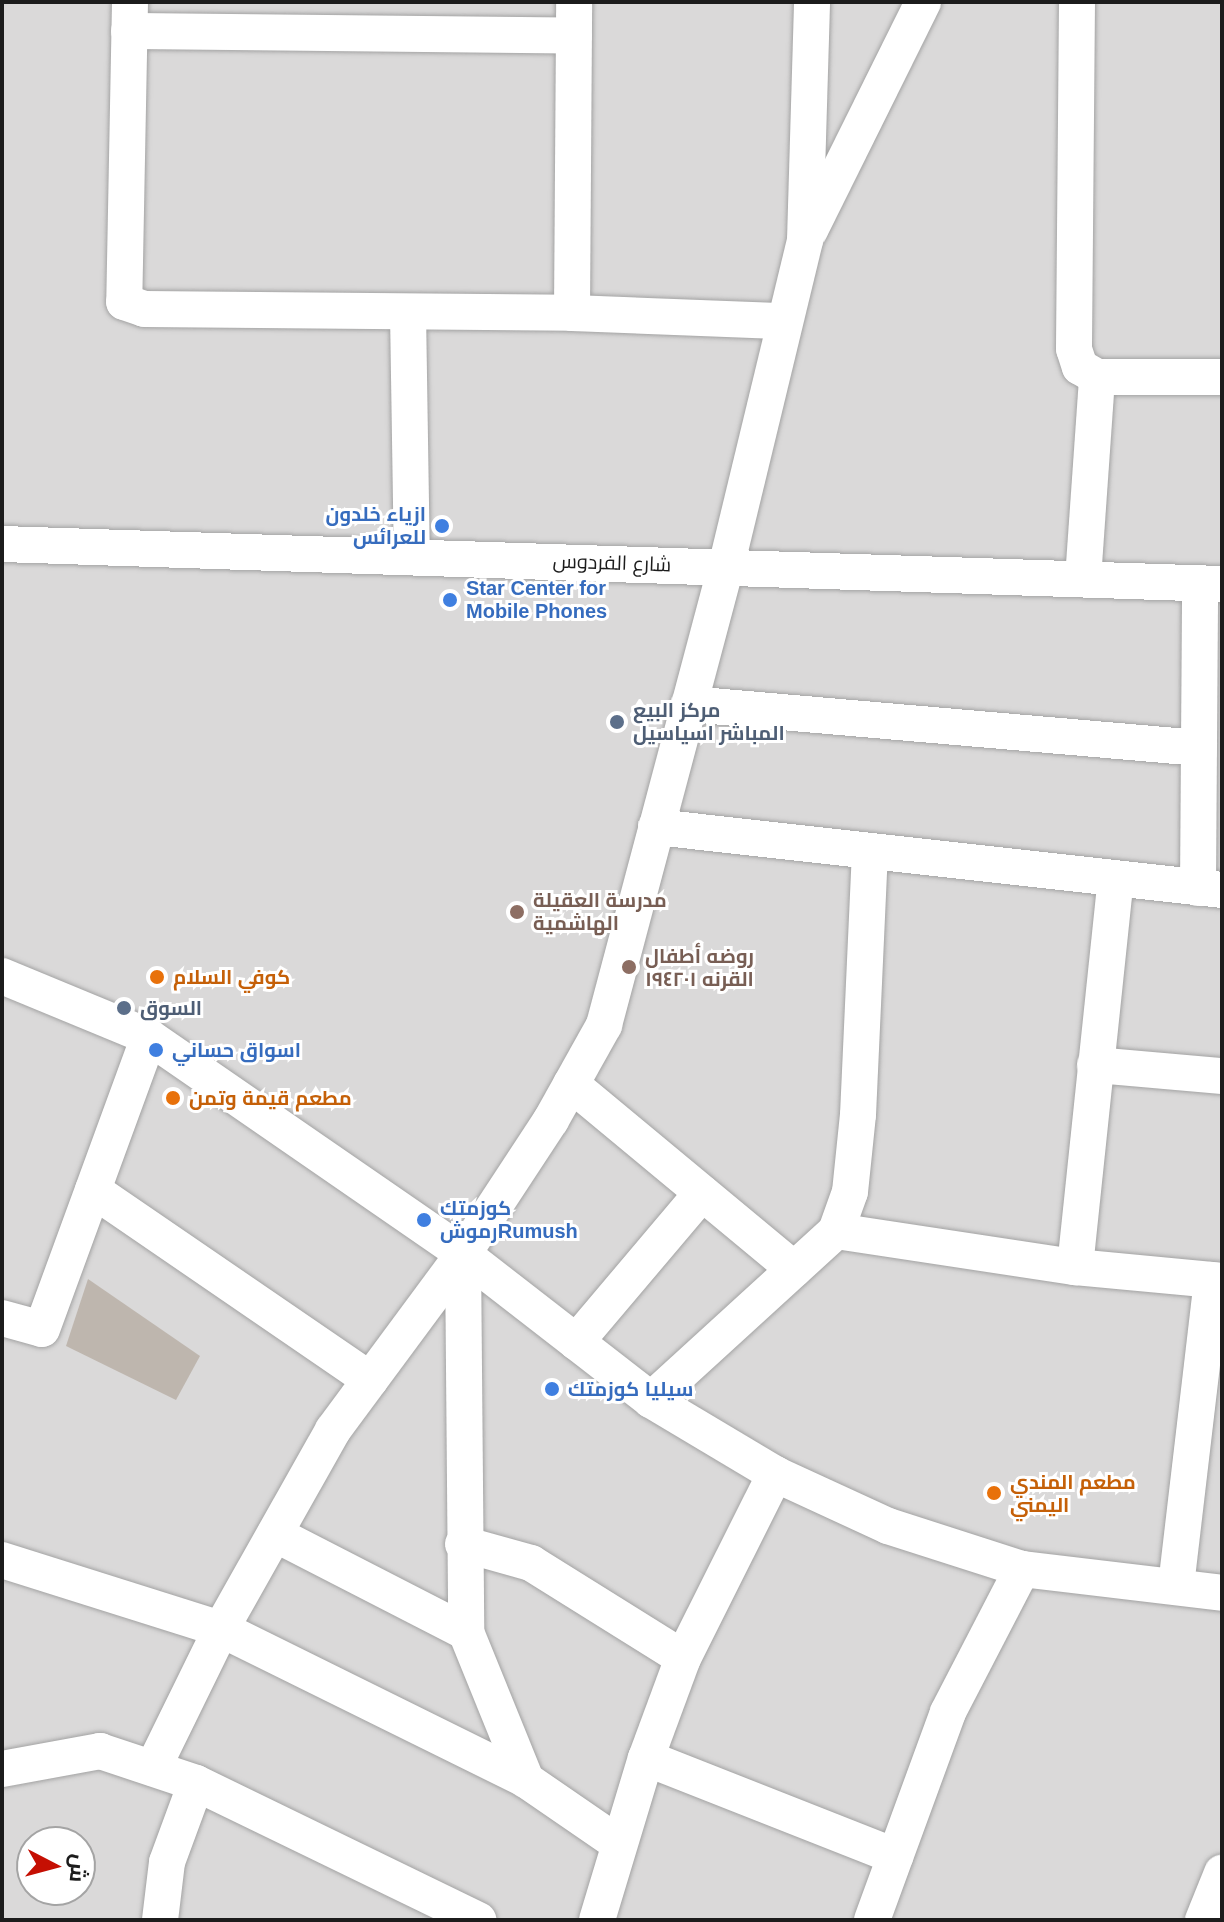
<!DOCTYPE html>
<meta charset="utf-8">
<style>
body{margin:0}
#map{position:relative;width:1224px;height:1922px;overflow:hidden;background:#edeae1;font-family:Helvetica,Cairo,sans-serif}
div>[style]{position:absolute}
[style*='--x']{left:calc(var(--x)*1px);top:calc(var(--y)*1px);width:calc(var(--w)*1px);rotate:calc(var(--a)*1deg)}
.residential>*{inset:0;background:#dad9d9}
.building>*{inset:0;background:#beb6ae}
.roads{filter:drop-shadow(0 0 2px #a3a3a3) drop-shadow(0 0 2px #a3a3a3)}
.minor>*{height:36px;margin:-18px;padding:0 18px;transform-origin:18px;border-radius:18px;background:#fff}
.dots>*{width:22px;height:22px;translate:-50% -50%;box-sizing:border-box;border:4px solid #fff;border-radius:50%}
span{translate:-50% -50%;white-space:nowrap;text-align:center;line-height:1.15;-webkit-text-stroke:6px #fff;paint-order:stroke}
.shop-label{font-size:20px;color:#366cbe;font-weight:700}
.right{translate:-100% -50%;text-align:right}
.left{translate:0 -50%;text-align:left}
.street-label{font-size:20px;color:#1c1c1c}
.service-label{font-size:20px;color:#4e5e75;font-weight:700}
.education-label{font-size:20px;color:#785e54;font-weight:700}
.food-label{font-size:20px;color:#c56008;font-weight:700}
.frame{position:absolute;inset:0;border:4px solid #1c1c1c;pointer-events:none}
.north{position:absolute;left:16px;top:1826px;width:80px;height:80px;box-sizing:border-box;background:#fff;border:2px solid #a4a4a4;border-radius:50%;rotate:96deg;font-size:22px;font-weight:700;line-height:32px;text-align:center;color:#1c1c1c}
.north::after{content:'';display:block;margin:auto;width:28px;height:36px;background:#c50f03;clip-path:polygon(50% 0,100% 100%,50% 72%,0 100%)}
</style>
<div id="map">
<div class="residential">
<i style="clip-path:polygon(evenodd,2px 2px,1222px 2px,1222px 1920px,2px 1920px,2px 2px,32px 1842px,80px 1842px,80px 1890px,32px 1890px,32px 1842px)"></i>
</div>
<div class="building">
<i style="clip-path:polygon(88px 1279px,200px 1356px,176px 1400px,66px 1346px)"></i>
</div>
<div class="roads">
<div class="minor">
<i style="--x:130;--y:2;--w:300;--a:91.1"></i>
<i style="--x:124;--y:302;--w:21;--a:19"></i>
<i style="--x:144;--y:309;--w:428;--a:0.5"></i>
<i style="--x:572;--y:313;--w:213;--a:2.2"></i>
<i style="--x:1077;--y:2;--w:347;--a:90.5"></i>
<i style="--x:1074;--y:349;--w:19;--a:72"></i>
<i style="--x:1080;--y:367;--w:20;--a:30"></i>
<i style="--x:1097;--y:377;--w:125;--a:0"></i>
<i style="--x:129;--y:31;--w:445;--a:0.6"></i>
<i style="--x:810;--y:230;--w:254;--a:-63.6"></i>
<i style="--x:408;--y:312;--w:245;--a:89.1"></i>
<i style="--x:572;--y:313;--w:311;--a:-89.6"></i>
<i style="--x:2;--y:544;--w:1221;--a:1.88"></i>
<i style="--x:1083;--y:579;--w:202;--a:-86"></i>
<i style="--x:689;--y:704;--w:512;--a:4.93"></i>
<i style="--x:656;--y:827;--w:569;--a:6.35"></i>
<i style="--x:1198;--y:888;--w:305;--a:-89.6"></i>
<i style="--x:2;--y:976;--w:159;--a:22.5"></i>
<i style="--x:149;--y:1037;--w:382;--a:34.6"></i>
<i style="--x:463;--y:1254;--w:238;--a:37.8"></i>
<i style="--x:651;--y:1400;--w:144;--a:30.8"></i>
<i style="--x:775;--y:1474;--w:124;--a:24.7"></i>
<i style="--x:888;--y:1526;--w:141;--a:17.8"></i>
<i style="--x:1022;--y:1569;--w:201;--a:6.8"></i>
<i style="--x:1095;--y:1065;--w:127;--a:5"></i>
<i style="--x:571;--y:1084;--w:290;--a:39.7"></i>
<i style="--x:93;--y:1190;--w:336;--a:34.4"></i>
<i style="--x:836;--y:1231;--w:242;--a:8.6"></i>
<i style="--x:1075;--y:1267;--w:148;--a:5.4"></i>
<i style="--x:463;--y:1254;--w:378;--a:89.5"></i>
<i style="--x:466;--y:1632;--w:160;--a:67.9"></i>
<i style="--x:1075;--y:1267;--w:389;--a:-84"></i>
<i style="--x:2;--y:1318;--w:41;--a:15.4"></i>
<i style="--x:42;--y:1329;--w:311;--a:-69.9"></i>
<i style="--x:576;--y:1342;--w:195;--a:-49.8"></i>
<i style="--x:651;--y:1400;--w:251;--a:-42.4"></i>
<i style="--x:836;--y:1231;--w:41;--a:-70.3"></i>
<i style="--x:850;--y:1192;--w:77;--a:-84.1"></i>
<i style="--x:858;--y:1115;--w:262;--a:-87.4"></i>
<i style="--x:275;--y:1534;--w:215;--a:27.2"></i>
<i style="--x:463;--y:1544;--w:71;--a:15.6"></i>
<i style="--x:531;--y:1563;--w:179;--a:32"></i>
<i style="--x:2;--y:1560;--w:230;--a:17.5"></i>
<i style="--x:221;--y:1629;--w:340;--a:26.3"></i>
<i style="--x:526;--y:1780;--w:113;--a:34.5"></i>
<i style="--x:1176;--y:1586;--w:308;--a:-83.3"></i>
<i style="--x:646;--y:1758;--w:268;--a:21.5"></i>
<i style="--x:153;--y:1768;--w:155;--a:-63.9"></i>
<i style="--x:221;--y:1629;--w:228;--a:-60.6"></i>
<i style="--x:333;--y:1430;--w:219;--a:-53.5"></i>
<i style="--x:463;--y:1254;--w:160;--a:-56.7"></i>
<i style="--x:551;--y:1120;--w:109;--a:-60.8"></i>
<i style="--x:604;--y:1025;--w:474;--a:-75.1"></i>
<i style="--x:726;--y:567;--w:336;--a:-76.4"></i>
<i style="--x:805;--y:240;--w:238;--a:-88.3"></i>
<i style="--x:2;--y:1769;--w:100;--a:-10.4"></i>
<i style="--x:100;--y:1751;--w:101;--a:18.4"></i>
<i style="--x:196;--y:1783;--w:314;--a:25.9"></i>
<i style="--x:160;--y:1920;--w:58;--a:-83.1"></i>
<i style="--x:167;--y:1862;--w:84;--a:-69.8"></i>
<i style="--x:597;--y:1920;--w:169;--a:-73.2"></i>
<i style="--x:646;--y:1758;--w:107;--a:-69.7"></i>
<i style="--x:683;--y:1658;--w:206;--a:-63.4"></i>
<i style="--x:872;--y:1920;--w:221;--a:-69.9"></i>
<i style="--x:948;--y:1712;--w:161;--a:-62.6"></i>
<i style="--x:1203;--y:1920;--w:51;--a:-68"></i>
</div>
</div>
<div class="dots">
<i style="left:442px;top:526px;background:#3f7fe0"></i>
<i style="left:450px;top:600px;background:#3f7fe0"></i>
<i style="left:617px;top:722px;background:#5c6f8a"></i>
<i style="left:517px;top:912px;background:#8d6e63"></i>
<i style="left:629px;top:967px;background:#8d6e63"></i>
<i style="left:157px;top:977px;background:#e8710a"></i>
<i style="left:124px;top:1008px;background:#5c6f8a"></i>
<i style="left:156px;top:1050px;background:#3f7fe0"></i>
<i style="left:173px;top:1098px;background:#e8710a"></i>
<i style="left:424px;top:1220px;background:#3f7fe0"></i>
<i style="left:552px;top:1389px;background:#3f7fe0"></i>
<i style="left:994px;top:1493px;background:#e8710a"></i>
</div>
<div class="shop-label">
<span class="right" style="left:426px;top:526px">ازياء خلدون<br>للعرائس</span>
<span class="left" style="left:466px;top:600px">Star Center for<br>Mobile Phones</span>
<span class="left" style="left:172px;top:1050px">اسواق حساني</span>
<span class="left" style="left:440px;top:1220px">كوزمتك<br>رموشRumush</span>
<span class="left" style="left:568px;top:1389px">سيليا كوزمتك</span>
</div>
<div class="street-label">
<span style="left:612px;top:563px;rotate:2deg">شارع الفردوس</span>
</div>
<div class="service-label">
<span class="left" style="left:633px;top:722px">مركز البيع<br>المباشر اسياسيل</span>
<span class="left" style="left:140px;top:1008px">السوق</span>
</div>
<div class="education-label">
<span class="left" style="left:533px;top:912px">مدرسة العقيلة<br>الهاشمية</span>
<span class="left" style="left:645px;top:968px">روضه أطفال<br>القرنه ١٩٤٢٠١</span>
</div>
<div class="food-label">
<span class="left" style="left:173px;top:977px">كوفي السلام</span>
<span class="left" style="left:189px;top:1098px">مطعم قيمة وتمن</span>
<span class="left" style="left:1010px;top:1494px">مطعم المندي<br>اليمني</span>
</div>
<div class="frame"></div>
<div class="north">ش</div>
</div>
